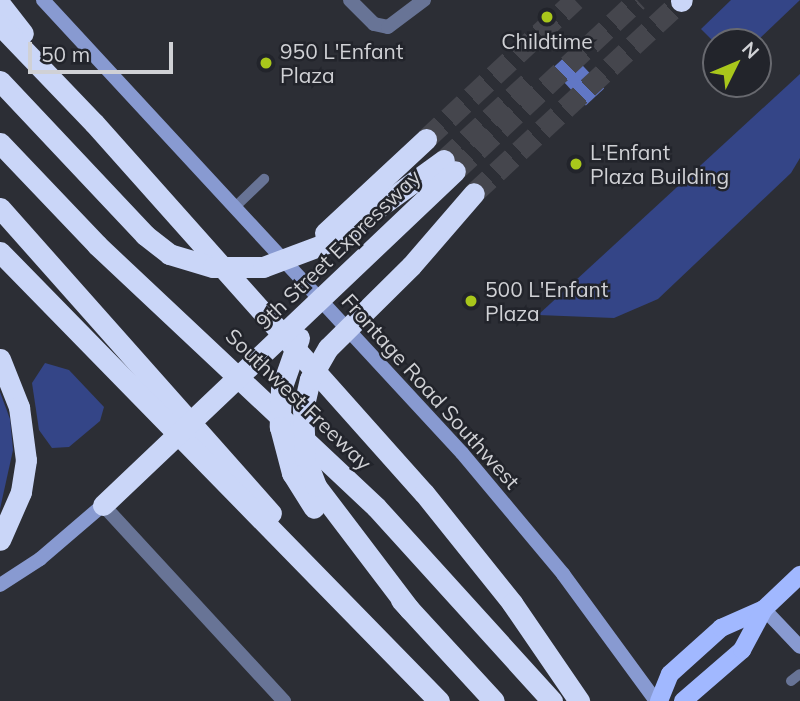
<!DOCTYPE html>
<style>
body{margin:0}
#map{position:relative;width:800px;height:701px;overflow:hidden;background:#2c2e35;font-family:Mulish,sans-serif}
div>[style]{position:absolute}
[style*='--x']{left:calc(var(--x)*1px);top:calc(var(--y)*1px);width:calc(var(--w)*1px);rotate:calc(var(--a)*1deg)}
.green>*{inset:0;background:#344587}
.water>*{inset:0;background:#6177c5;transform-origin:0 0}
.highway-tunnel>*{height:21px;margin-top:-10.5px;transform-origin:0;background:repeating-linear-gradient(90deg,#45464d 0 21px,transparent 0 31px)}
.lane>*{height:10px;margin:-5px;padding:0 5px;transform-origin:5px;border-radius:5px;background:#687496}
.street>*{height:14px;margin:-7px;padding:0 7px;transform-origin:7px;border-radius:7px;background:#687496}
.secondary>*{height:14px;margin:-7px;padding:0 7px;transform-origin:7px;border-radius:7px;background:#889ad1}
.primary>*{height:18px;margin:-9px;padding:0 9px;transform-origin:9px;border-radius:9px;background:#a1b8ff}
.highway>*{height:21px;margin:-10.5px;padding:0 10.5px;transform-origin:10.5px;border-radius:10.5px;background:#cad6f8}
.dots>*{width:19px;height:19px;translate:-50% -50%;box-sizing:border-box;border:4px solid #22242b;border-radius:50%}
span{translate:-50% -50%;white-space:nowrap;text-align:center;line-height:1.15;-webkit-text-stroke:5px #22242b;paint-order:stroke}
.poi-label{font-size:21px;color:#d0d1d5}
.left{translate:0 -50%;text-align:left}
.street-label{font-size:21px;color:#d0d1d5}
.north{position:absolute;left:702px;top:28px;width:70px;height:70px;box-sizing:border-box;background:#22242b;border:2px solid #68696f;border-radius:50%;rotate:47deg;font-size:19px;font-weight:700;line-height:28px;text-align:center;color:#d0d1d5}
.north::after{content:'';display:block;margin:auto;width:24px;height:32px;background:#a9c71b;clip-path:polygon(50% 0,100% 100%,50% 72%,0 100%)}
.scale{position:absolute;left:28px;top:42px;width:145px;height:32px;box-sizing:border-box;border:4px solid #d0d1d5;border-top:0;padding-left:9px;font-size:21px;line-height:24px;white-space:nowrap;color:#d0d1d5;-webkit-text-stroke:5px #22242b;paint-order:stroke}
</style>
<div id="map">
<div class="green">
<i style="clip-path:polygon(731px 0,800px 0,756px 42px,716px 44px,701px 29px)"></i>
<i style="clip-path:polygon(800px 74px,800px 158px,791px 173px,658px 299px,614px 318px,538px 315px)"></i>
<i style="clip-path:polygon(45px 363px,69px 370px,104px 407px,100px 421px,69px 447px,52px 448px,39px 430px,32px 383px)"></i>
<i style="clip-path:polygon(0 392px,10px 419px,13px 450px,0 509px)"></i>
</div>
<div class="water">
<i style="left:570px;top:52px;width:50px;height:25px;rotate:47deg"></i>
</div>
<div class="highway-tunnel">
<i style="--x:426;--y:139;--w:204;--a:-43"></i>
<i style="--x:444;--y:160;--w:115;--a:-42.5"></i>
<i style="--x:455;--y:171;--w:250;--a:-43.1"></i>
<i style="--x:474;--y:193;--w:282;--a:-42.8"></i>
</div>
<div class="lane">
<i style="--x:234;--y:208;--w:42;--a:-44"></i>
<i style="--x:791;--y:681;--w:11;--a:-38"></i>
</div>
<div class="street">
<i style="--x:350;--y:0;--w:34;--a:45"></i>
<i style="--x:374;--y:24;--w:14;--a:12"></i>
<i style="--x:388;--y:27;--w:45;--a:-36.9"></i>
<i style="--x:103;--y:505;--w:267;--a:47.3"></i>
</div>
<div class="secondary">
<i style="--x:43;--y:0;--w:617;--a:47.23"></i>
<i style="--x:462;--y:453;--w:158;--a:50.1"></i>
<i style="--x:563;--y:574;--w:157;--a:53.8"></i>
<i style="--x:0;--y:585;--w:48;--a:-33"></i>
<i style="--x:40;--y:559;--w:83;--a:-40.6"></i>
<i style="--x:764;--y:609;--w:52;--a:46.5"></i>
</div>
<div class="primary">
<i style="--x:659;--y:701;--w:29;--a:-68"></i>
<i style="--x:670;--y:674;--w:69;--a:-42"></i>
<i style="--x:721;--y:628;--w:47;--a:-23.8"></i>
<i style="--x:764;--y:609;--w:50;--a:-43.4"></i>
<i style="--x:683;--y:701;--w:78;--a:-40.8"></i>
<i style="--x:742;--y:650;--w:47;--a:-61.8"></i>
</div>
<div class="highway">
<i style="--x:681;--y:1;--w:1;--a:-45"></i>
<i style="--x:0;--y:4;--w:37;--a:52"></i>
<i style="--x:0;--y:25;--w:136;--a:46.2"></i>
<i style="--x:94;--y:123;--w:496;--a:48.3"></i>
<i style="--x:424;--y:493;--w:141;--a:51.3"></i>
<i style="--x:512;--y:603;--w:119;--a:55.6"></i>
<i style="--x:0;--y:81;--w:212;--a:46.7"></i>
<i style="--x:145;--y:235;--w:31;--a:38"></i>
<i style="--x:169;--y:254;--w:46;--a:16.5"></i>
<i style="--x:213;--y:267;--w:50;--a:0"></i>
<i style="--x:263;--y:267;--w:74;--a:-20.6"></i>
<i style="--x:332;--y:241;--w:138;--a:-35.9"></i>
<i style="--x:0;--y:143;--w:141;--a:46.4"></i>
<i style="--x:97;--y:245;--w:383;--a:43.2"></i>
<i style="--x:376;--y:507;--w:262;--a:47.8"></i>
<i style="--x:0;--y:208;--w:408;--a:48.4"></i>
<i style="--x:325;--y:233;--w:138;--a:-42.9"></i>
<i style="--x:0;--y:252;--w:628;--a:45.65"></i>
<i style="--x:299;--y:338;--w:54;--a:109.4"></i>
<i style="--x:281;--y:389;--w:38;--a:92"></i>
<i style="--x:280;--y:427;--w:48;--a:75.4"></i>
<i style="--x:292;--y:473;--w:41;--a:57.8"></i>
<i style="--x:0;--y:359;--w:52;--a:68.4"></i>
<i style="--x:19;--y:407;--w:53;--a:82.5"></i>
<i style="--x:26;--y:460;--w:32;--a:99"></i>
<i style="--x:21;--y:492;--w:52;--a:113.6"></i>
<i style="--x:103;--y:505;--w:485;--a:-43.5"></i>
<i style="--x:401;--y:600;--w:137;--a:47.4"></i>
<i style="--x:410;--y:610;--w:156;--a:-127.2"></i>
<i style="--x:316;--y:486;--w:31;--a:-111"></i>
<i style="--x:305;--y:457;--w:48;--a:-92.4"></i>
<i style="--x:303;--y:409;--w:31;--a:-77"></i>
<i style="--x:310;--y:379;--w:36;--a:-60"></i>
<i style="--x:328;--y:348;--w:117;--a:-44.7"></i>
<i style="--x:411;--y:266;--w:96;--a:-49.2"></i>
</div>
<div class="dots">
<i style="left:547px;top:17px;background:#a9c71b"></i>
<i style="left:266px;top:63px;background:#a9c71b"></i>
<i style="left:576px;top:164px;background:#a9c71b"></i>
<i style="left:471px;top:301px;background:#a9c71b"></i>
</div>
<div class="poi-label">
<span style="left:547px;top:41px">Childtime</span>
<span class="left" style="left:280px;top:63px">950 L'Enfant<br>Plaza</span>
<span class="left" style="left:590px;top:164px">L'Enfant<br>Plaza Building</span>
<span class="left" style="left:485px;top:301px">500 L'Enfant<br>Plaza</span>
</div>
<div class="street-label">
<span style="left:338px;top:249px;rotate:-44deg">9th Street Expressway</span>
<span style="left:431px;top:391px;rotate:48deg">Frontage Road Southwest</span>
<span style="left:299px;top:399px;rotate:44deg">Southwest Freeway</span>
</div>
<div class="north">N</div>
<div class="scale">50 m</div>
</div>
